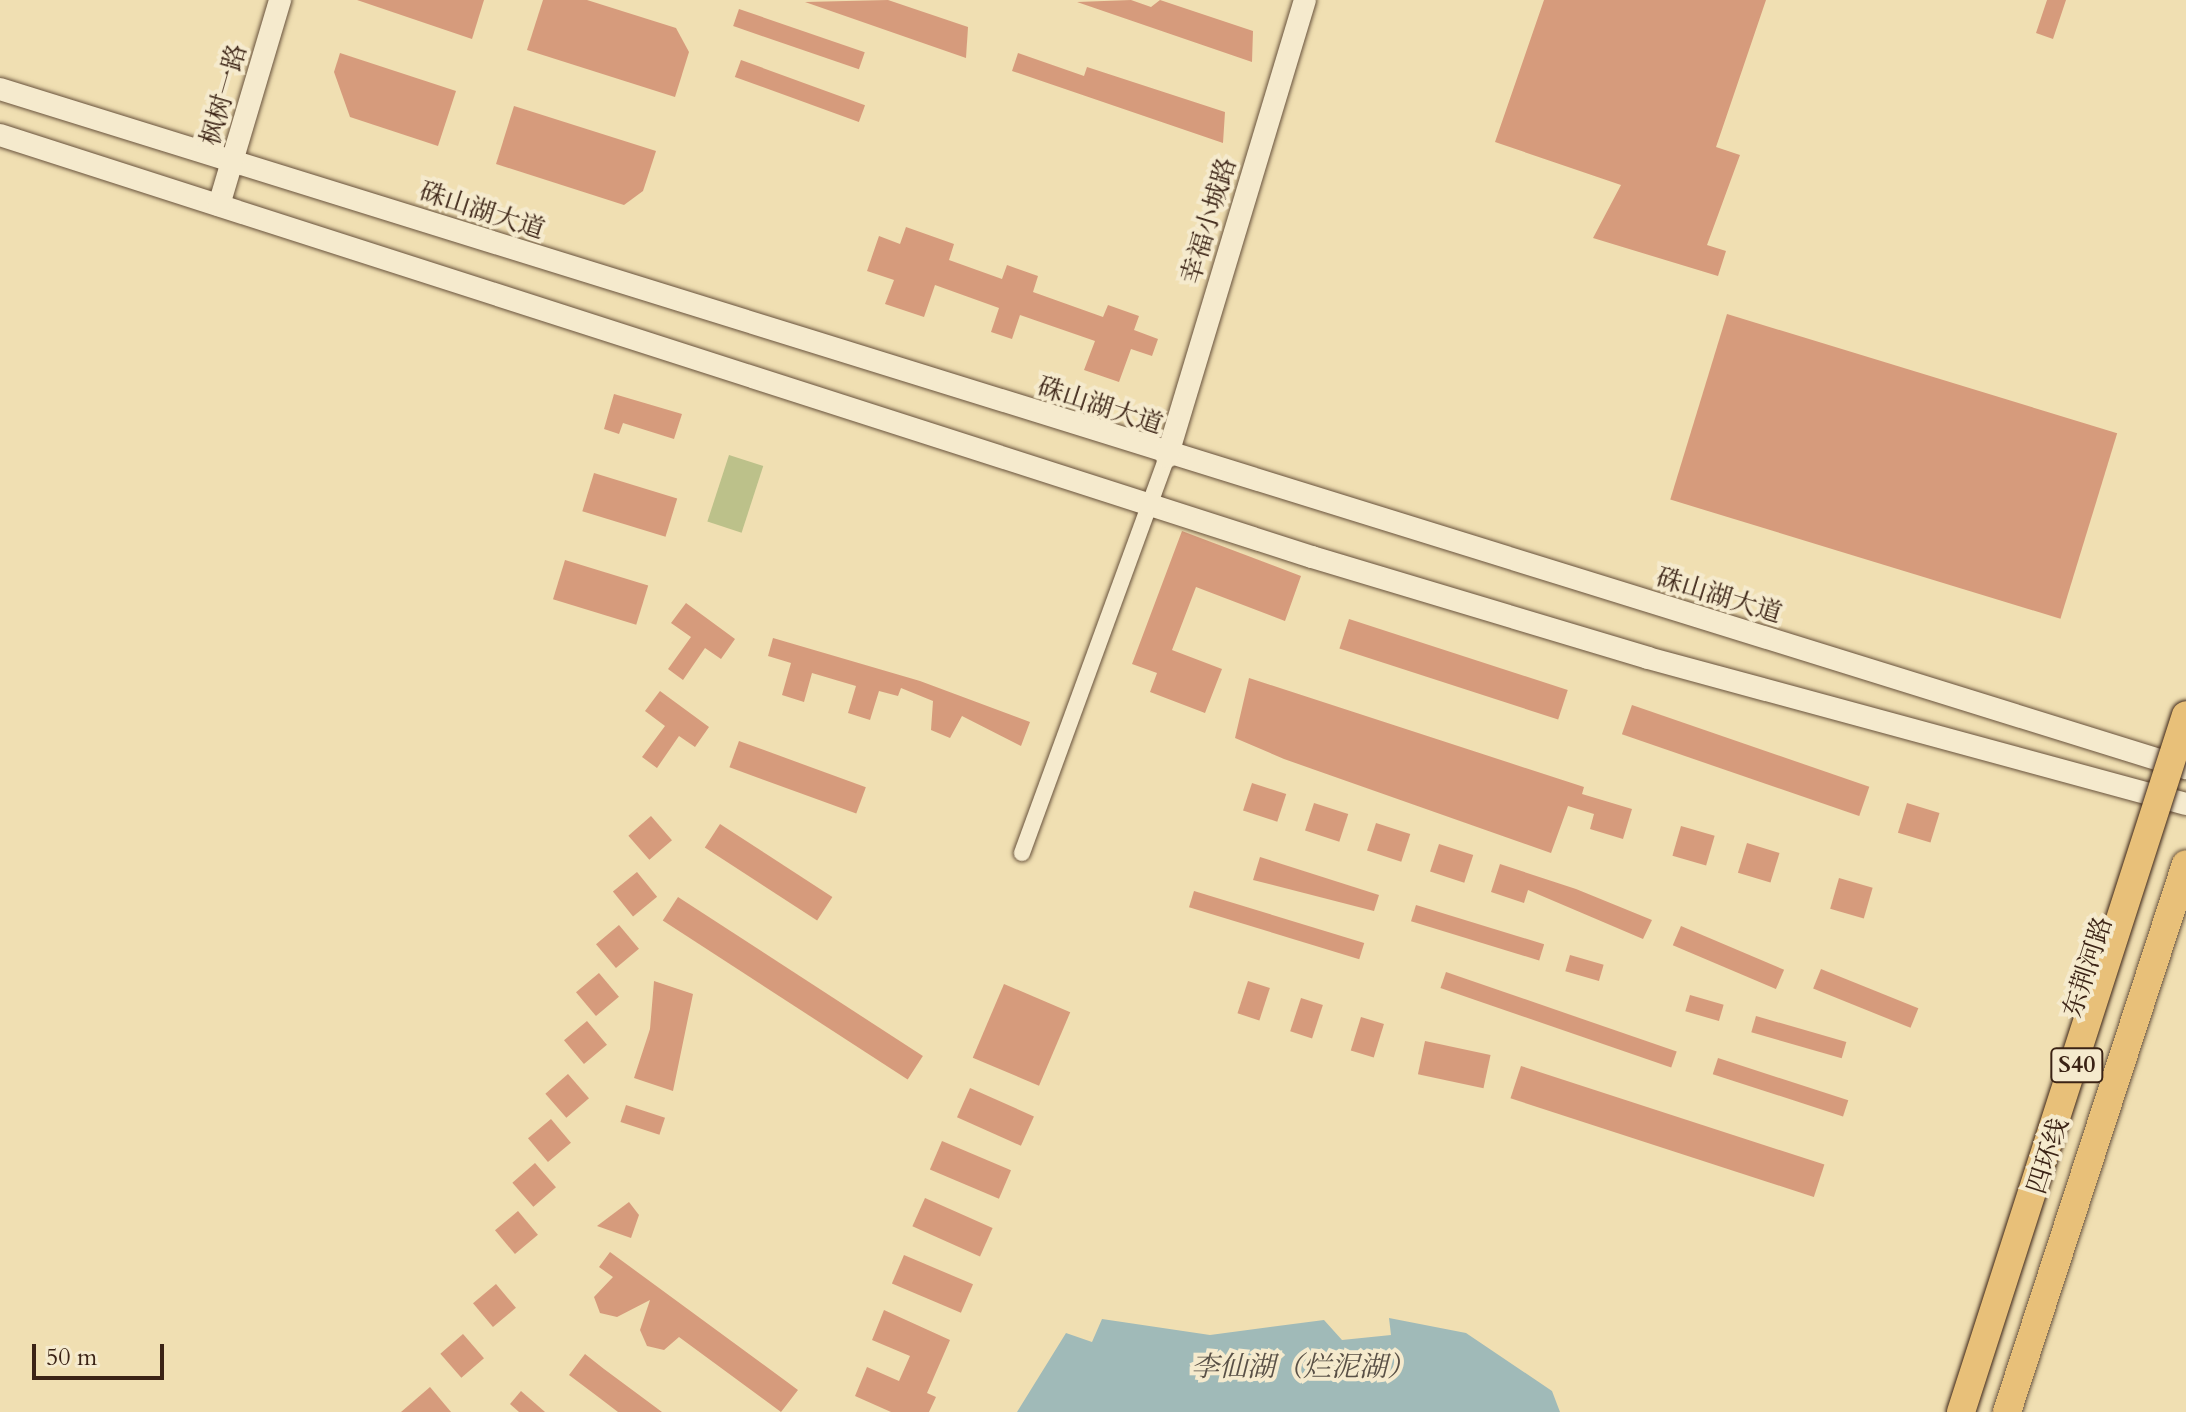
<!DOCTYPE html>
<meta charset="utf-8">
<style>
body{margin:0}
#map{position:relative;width:2186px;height:1412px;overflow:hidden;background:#f0dfb2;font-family:Cardo,"Noto Serif SC",serif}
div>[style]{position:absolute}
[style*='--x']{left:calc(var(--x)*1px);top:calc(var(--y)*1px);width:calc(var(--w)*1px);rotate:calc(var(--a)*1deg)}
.green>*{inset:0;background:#bcc18a;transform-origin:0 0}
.water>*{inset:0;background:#a0bab8}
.building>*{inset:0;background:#d69b7c;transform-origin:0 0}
.roads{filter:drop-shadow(0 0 2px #68523c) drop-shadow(0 0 2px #68523c)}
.street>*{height:16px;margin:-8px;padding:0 8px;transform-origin:8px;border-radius:8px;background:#f5eacd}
.secondary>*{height:22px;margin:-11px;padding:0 11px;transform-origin:11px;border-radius:11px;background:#f5eacd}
.highway>*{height:28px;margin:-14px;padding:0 14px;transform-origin:14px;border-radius:14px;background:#e8c079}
.bridges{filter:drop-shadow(0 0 2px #3b2315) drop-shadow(0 0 2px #3b2315)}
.highway-bridge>*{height:28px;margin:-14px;padding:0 14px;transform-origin:14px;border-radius:14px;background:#e8c079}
span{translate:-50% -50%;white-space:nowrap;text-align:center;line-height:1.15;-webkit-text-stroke:8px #f5eacd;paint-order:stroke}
.shield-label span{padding:2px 6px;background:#f5eacd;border:2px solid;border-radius:6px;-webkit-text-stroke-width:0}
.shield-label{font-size:24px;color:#3b2315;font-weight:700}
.street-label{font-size:26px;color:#3b2315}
.water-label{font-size:28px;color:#595046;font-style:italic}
.scale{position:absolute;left:32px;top:1344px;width:132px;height:36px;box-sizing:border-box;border:4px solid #3b2315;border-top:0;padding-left:10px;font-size:24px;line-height:28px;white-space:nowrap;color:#3b2315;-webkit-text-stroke:6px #f5eacd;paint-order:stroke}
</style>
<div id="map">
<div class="green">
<i style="left:729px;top:455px;width:36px;height:70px;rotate:18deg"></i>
</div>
<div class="water">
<i style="clip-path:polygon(1389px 1318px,1466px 1333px,1552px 1391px,1560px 1412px,1017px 1412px,1066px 1333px,1092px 1342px,1102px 1319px,1210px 1335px,1324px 1320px,1342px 1340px,1391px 1335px)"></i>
</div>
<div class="building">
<i style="clip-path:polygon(357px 0,484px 0,472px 39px)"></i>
<i style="clip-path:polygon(543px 0,587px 0,676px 28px,689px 52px,675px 97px,527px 50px)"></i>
<i style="clip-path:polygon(888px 0,968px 27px,966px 58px,805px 2px)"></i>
<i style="clip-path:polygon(1131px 0,1151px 7px,1160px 0,1253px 31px,1252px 62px,1077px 2px)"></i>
<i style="clip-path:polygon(1544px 0,1766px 0,1716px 147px,1740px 155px,1707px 245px,1726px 251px,1718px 276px,1593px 238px,1621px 185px,1495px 142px)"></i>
<i style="clip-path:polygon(2047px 0,2066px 0,2053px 39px,2036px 33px)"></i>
<i style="left:739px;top:9px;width:133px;height:18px;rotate:19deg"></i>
<i style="clip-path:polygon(340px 53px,456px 91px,438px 146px,350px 117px,334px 72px)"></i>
<i style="clip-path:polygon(1018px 53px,1084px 76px,1087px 67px,1225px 112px,1223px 143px,1012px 71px)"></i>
<i style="left:741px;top:60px;width:132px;height:18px;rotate:20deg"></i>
<i style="clip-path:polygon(514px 106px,656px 151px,643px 191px,624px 205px,496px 164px)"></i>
<i style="clip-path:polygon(906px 227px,954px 244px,949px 260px,1002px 279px,1007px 265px,1038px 276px,1033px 292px,1103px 317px,1108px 305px,1139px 316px,1134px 330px,1158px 339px,1152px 356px,1131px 349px,1119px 382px,1084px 370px,1095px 341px,1020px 315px,1012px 339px,991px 332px,999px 308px,935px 285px,924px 317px,885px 304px,894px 280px,867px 271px,879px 236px,900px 244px)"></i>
<i style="left:1727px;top:314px;width:408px;height:194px;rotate:17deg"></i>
<i style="clip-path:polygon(614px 394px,682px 414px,674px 439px,623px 423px,619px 434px,604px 429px)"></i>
<i style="left:594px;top:473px;width:87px;height:40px;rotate:17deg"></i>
<i style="clip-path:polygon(1182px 531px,1301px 576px,1285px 621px,1196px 587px,1172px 650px,1222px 669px,1205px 713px,1150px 692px,1157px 673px,1132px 664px)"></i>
<i style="left:565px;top:560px;width:87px;height:41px;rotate:17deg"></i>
<i style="clip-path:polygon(686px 603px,735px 639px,721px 659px,705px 648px,683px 680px,668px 669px,691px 637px,671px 623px)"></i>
<i style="left:1349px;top:619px;width:230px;height:31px;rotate:18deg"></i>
<i style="clip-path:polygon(773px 638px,920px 681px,1030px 722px,1021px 746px,962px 716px,950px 738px,931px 730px,933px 701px,901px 688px,898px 696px,879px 691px,870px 720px,848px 713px,856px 686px,812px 673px,804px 702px,782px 695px,791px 663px,768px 656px)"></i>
<i style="clip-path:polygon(1249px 678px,1584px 787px,1582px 794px,1632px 809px,1623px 839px,1590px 829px,1594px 814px,1568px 806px,1551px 853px,1284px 759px,1235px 738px)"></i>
<i style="clip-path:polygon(660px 691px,709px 727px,695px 747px,679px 736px,657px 768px,642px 757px,665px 726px,645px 711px)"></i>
<i style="left:1632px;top:705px;width:251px;height:31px;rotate:19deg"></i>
<i style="left:739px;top:741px;width:135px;height:28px;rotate:20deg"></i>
<i style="left:1252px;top:783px;width:36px;height:29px;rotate:18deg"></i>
<i style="left:1314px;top:803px;width:36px;height:29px;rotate:18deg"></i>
<i style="left:1907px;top:803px;width:34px;height:31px;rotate:17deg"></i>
<i style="left:651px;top:816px;width:32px;height:30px;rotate:49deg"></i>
<i style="left:1376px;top:823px;width:36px;height:29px;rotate:18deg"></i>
<i style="left:720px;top:824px;width:134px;height:28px;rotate:33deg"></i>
<i style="left:1681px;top:826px;width:35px;height:31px;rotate:16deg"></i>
<i style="left:1747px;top:843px;width:34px;height:31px;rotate:17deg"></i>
<i style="left:1439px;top:844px;width:36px;height:29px;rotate:18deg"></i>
<i style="clip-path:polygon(1260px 857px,1379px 895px,1374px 911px,1253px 880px)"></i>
<i style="clip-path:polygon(1500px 864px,1576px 889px,1652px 920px,1643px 939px,1528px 890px,1524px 903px,1491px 892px)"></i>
<i style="left:637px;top:872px;width:32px;height:31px;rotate:51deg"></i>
<i style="left:1839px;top:878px;width:35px;height:32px;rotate:16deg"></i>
<i style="left:1194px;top:891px;width:178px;height:17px;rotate:17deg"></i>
<i style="left:678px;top:897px;width:292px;height:28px;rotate:33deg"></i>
<i style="left:1416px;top:905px;width:134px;height:17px;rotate:17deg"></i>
<i style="left:619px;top:925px;width:31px;height:30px;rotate:50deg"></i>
<i style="left:1681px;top:926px;width:112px;height:21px;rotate:23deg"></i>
<i style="left:1570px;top:955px;width:35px;height:17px;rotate:16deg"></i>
<i style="left:1821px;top:969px;width:105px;height:21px;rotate:22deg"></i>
<i style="left:1446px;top:972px;width:244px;height:17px;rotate:19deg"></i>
<i style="left:599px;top:973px;width:31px;height:30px;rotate:50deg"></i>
<i style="clip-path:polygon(654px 981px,693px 994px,673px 1091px,634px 1078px,650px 1029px)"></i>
<i style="left:1248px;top:981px;width:23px;height:34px;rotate:18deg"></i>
<i style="left:1004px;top:984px;width:72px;height:80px;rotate:23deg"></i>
<i style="left:1690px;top:995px;width:35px;height:17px;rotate:16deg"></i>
<i style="left:1301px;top:998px;width:23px;height:35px;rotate:18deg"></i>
<i style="left:1756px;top:1016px;width:94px;height:17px;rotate:16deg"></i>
<i style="left:1361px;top:1017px;width:24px;height:35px;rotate:17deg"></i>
<i style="left:587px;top:1021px;width:31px;height:30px;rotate:50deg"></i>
<i style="left:1425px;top:1041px;width:67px;height:34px;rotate:12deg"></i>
<i style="left:1718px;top:1058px;width:137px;height:17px;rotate:18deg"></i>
<i style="left:1521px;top:1066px;width:319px;height:34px;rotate:18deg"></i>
<i style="left:568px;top:1074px;width:32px;height:30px;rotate:49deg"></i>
<i style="left:970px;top:1088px;width:70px;height:32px;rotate:24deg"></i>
<i style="left:626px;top:1105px;width:41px;height:18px;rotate:18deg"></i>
<i style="left:551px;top:1119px;width:31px;height:30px;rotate:50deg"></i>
<i style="left:942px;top:1141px;width:75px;height:31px;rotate:23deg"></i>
<i style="left:535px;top:1163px;width:32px;height:30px;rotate:49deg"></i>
<i style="left:925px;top:1198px;width:74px;height:31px;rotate:24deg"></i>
<i style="clip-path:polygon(629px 1202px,639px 1215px,631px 1238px,597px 1226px)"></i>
<i style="left:518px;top:1211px;width:31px;height:30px;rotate:50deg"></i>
<i style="clip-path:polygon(610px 1252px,798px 1390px,781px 1412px,679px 1337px,664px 1350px,647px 1346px,640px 1330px,650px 1300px,617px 1317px,600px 1313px,594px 1297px,613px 1277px,599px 1267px)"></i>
<i style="left:904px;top:1255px;width:75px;height:31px;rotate:23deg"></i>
<i style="left:496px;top:1284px;width:31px;height:30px;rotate:50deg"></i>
<i style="clip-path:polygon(884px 1310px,950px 1340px,927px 1393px,936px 1397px,929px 1412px,891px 1412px,855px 1396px,867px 1367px,899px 1381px,910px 1356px,872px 1340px)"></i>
<i style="left:463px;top:1334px;width:32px;height:30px;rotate:49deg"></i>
<i style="clip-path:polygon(585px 1354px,604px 1369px,662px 1412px,618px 1412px,597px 1396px,569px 1375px)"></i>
<i style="clip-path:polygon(430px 1387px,451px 1412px,401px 1412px)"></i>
<i style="clip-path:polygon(521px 1391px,545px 1412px,519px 1412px,510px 1404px)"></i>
</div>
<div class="roads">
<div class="street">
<i style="--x:1022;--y:853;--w:422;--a:-69.9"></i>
</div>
<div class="secondary">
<i style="--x:0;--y:89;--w:2289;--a:17.26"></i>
<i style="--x:0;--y:135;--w:1378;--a:17.83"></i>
<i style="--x:1312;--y:557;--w:351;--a:16.7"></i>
<i style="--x:1648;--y:658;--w:557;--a:15.18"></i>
<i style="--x:219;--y:205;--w:214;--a:-73.4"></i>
<i style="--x:1167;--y:457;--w:477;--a:-73.2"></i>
</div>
<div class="highway">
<i style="--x:2007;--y:1412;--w:576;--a:-71.91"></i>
</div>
</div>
<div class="bridges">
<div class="highway-bridge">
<i style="--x:1961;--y:1412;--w:732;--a:-72.11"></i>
</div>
</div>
<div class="shield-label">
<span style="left:2077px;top:1065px">S40</span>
</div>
<div class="street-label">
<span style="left:224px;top:95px;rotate:-74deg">枫树一路</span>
<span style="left:482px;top:211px;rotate:18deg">硃山湖大道</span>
<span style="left:1209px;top:221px;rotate:-73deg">幸福小城路</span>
<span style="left:1100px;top:406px;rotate:18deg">硃山湖大道</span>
<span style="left:1719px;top:596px;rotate:17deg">硃山湖大道</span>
<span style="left:2088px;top:967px;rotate:-72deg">东荆河路</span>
<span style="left:2048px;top:1156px;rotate:-72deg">四环线</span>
</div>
<div class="water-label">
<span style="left:1303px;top:1367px">李仙湖（烂泥湖）</span>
</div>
<div class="scale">50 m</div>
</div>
